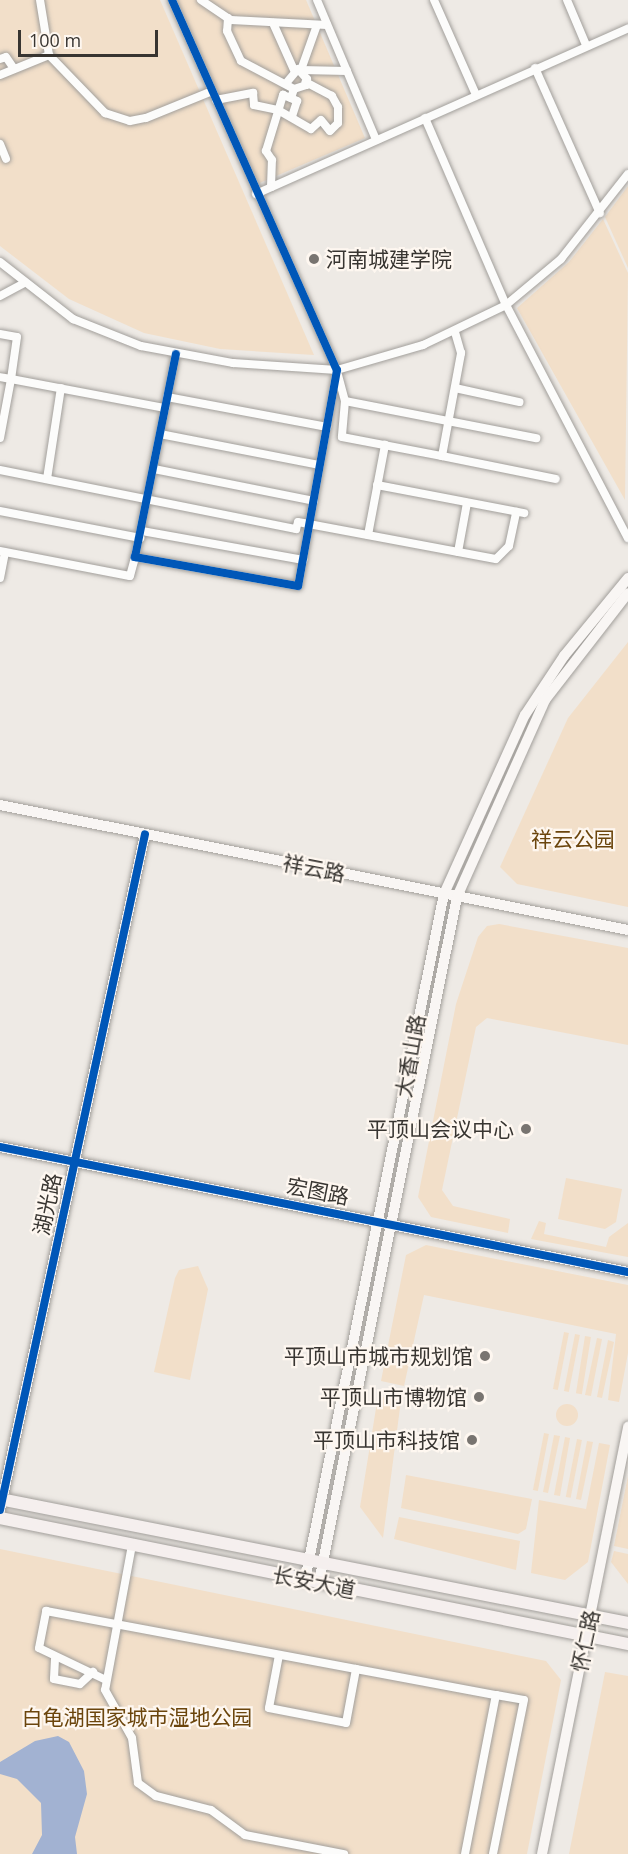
<!DOCTYPE html>
<meta charset="utf-8">
<style>
body{margin:0}
#map{position:relative;width:628px;height:1854px;overflow:hidden;background:#eeeae5;font-family:"Open Sans","Noto Sans SC",sans-serif}
div>[style]{position:absolute}
[style*='--x']{left:calc(var(--x)*1px);top:calc(var(--y)*1px);width:calc(var(--w)*1px);rotate:calc(var(--a)*1deg)}
.green>*{inset:0;background:#f2dfc9;transform-origin:0 0}
.round{border-radius:50%}
.water>*{inset:0;background:#a2b2d2}
.roads{filter:drop-shadow(0 0 2px #a29f9b) drop-shadow(0 0 2px #a29f9b)}
.street>*{height:8px;margin:-4px;padding:0 4px;transform-origin:4px;border-radius:4px;background:#fcfcfb}
.secondary>*{height:10px;margin:-5px;padding:0 5px;transform-origin:5px;border-radius:5px;background:#f9f6f4}
.primary>*{height:12px;margin:-6px;padding:0 6px;transform-origin:6px;border-radius:6px;background:#f5efee}
.cycleway>*{height:8px;margin:-4px;padding:0 4px;transform-origin:4px;border-radius:4px;background:#0057b8}
.dots>*{width:16px;height:16px;translate:-50% -50%;box-sizing:border-box;border:3px solid #fef7f0;border-radius:50%}
span{translate:-50% -50%;white-space:nowrap;text-align:center;line-height:1.15;-webkit-text-stroke:4.5px #fef7f0;paint-order:stroke}
.poi-label{font-size:21px;color:#383531}
.left{translate:0 -50%;text-align:left}
.right{translate:-100% -50%;text-align:right}
.park-label{font-size:21px;color:#6b450c}
.street-label{font-size:21px;color:#383531}
.scale{position:absolute;left:18px;top:30px;width:140px;height:27px;box-sizing:border-box;border:3px solid #383531;border-top:0;padding-left:8px;font-size:18px;line-height:21px;white-space:nowrap;color:#383531;-webkit-text-stroke:4px #fef7f0;paint-order:stroke}
</style>
<div id="map">
<div class="green">
<i style="clip-path:polygon(0 0,160px 0,314px 355px,220px 349px,144px 333px,69px 299px,0 246px)"></i>
<i style="clip-path:polygon(177px 0,306px 0,365px 138px,255px 185px)"></i>
<i style="clip-path:polygon(628px 186px,628px 268px,605px 217px)"></i>
<i style="clip-path:polygon(603px 219px,628px 273px,625px 500px,517px 308px,569px 262px)"></i>
<i style="clip-path:polygon(628px 642px,628px 907px,517px 884px,500px 867px,568px 718px)"></i>
<i style="clip-path:polygon(499px 924px,628px 948px,628px 1045px,487px 1018px,476px 1027px,442px 1190px,453px 1206px,510px 1219px,508px 1233px,431px 1217px,418px 1197px,456px 1004px,478px 937px,487px 926px)"></i>
<i style="clip-path:polygon(566px 1178px,622px 1189px,616px 1222px,605px 1229px,558px 1219px)"></i>
<i style="clip-path:polygon(539px 1221px,546px 1223px,544px 1234px,606px 1247px,609px 1237px,628px 1223px,628px 1257px,531px 1239px)"></i>
<i style="clip-path:polygon(426px 1245px,628px 1285px,628px 1353px,619px 1402px,608px 1400px,616px 1334px,424px 1295px,404px 1386px,381px 1381px,406px 1255px)"></i>
<i style="clip-path:polygon(198px 1266px,208px 1289px,190px 1380px,154px 1372px,175px 1278px,179px 1270px)"></i>
<i style="left:564px;top:1332px;width:5px;height:58px;rotate:11deg"></i>
<i style="left:575px;top:1334px;width:5px;height:58px;rotate:11deg"></i>
<i style="left:585px;top:1336px;width:6px;height:58px;rotate:9deg"></i>
<i style="clip-path:polygon(597px 1338px,602px 1339px,591px 1396px,585px 1395px)"></i>
<i style="clip-path:polygon(608px 1340px,614px 1342px,602px 1398px,597px 1397px)"></i>
<i style="clip-path:polygon(378px 1396px,401px 1400px,383px 1538px,360px 1507px)"></i>
<i class="round" style="left:556px;top:1404px;width:22px;height:22px"></i>
<i style="left:544px;top:1433px;width:5px;height:58px;rotate:11deg"></i>
<i style="clip-path:polygon(554px 1435px,560px 1436px,548px 1493px,543px 1492px)"></i>
<i style="clip-path:polygon(565px 1437px,570px 1438px,560px 1496px,554px 1495px)"></i>
<i style="left:577px;top:1439px;width:5px;height:59px;rotate:11deg"></i>
<i style="clip-path:polygon(587px 1441px,593px 1442px,581px 1500px,576px 1499px)"></i>
<i style="clip-path:polygon(599px 1443px,610px 1445px,588px 1562px,565px 1580px,531px 1573px,539px 1500px,586px 1509px)"></i>
<i style="clip-path:polygon(406px 1475px,532px 1499px,526px 1529px,518px 1534px,401px 1508px)"></i>
<i style="clip-path:polygon(628px 1476px,628px 1549px,614px 1546px)"></i>
<i style="clip-path:polygon(399px 1517px,520px 1541px,516px 1570px,394px 1539px)"></i>
<i style="clip-path:polygon(0 1549px,546px 1661px,561px 1680px,527px 1854px,0 1854px)"></i>
<i style="clip-path:polygon(614px 1551px,628px 1554px,628px 1584px,611px 1562px)"></i>
<i style="clip-path:polygon(605px 1672px,628px 1676px,628px 1854px,569px 1854px)"></i>
</div>
<div class="water">
<i style="clip-path:polygon(58px 1736px,69px 1742px,84px 1771px,87px 1794px,75px 1837px,77px 1854px,32px 1854px,42px 1835px,41px 1803px,17px 1779px,0 1774px,0 1762px,35px 1741px)"></i>
</div>
<div class="roads">
<div class="street">
<i style="--x:40;--y:0;--w:56;--a:80.7"></i>
<i style="--x:49;--y:55;--w:81;--a:46"></i>
<i style="--x:105;--y:113;--w:26;--a:18"></i>
<i style="--x:130;--y:121;--w:16;--a:-11"></i>
<i style="--x:146;--y:118;--w:71;--a:-22.2"></i>
<i style="--x:172;--y:0;--w:405;--a:66"></i>
<i style="--x:337;--y:370;--w:219;--a:100.2"></i>
<i style="--x:298;--y:586;--w:166;--a:-169.9"></i>
<i style="--x:135;--y:557;--w:207;--a:-78.6"></i>
<i style="--x:201;--y:0;--w:36;--a:34"></i>
<i style="--x:231;--y:20;--w:96;--a:3"></i>
<i style="--x:317;--y:0;--w:152;--a:67.1"></i>
<i style="--x:434;--y:0;--w:104;--a:66.1"></i>
<i style="--x:567;--y:0;--w:49;--a:67.1"></i>
<i style="--x:228;--y:18;--w:13;--a:94"></i>
<i style="--x:227;--y:31;--w:33;--a:65"></i>
<i style="--x:241;--y:61;--w:60;--a:27.8"></i>
<i style="--x:294;--y:89;--w:13;--a:-18"></i>
<i style="--x:306;--y:85;--w:6;--a:-81"></i>
<i style="--x:307;--y:79;--w:13;--a:-132"></i>
<i style="--x:298;--y:69;--w:16;--a:130"></i>
<i style="--x:273;--y:23;--w:51;--a:65.9"></i>
<i style="--x:317;--y:25;--w:48;--a:109.6"></i>
<i style="--x:301;--y:70;--w:46;--a:1.2"></i>
<i style="--x:0;--y:59;--w:6;--a:-18"></i>
<i style="--x:6;--y:57;--w:14;--a:56"></i>
<i style="--x:535;--y:68;--w:159;--a:65.9"></i>
<i style="--x:0;--y:75;--w:53;--a:-22.2"></i>
<i style="--x:291;--y:98;--w:7;--a:27"></i>
<i style="--x:297;--y:101;--w:16;--a:108"></i>
<i style="--x:216;--y:100;--w:38;--a:-11"></i>
<i style="--x:253;--y:93;--w:12;--a:85"></i>
<i style="--x:254;--y:105;--w:25;--a:12"></i>
<i style="--x:278;--y:110;--w:38;--a:30"></i>
<i style="--x:311;--y:129;--w:13;--a:-42"></i>
<i style="--x:321;--y:120;--w:14;--a:51"></i>
<i style="--x:330;--y:131;--w:11;--a:-45"></i>
<i style="--x:338;--y:123;--w:16;--a:-90"></i>
<i style="--x:338;--y:107;--w:13;--a:-119"></i>
<i style="--x:332;--y:96;--w:30;--a:-152"></i>
<i style="--x:425;--y:118;--w:204;--a:66.6"></i>
<i style="--x:506;--y:305;--w:263;--a:62.4"></i>
<i style="--x:0;--y:144;--w:16;--a:68"></i>
<i style="--x:271;--y:187;--w:27;--a:-88"></i>
<i style="--x:272;--y:160;--w:11;--a:-124"></i>
<i style="--x:266;--y:151;--w:59;--a:-73.1"></i>
<i style="--x:283;--y:95;--w:9;--a:21"></i>
<i style="--x:291;--y:98;--w:9;--a:-72"></i>
<i style="--x:256;--y:194;--w:407;--a:-24"></i>
<i style="--x:0;--y:262;--w:93;--a:38"></i>
<i style="--x:73;--y:319;--w:73;--a:21.7"></i>
<i style="--x:141;--y:346;--w:94;--a:10.5"></i>
<i style="--x:233;--y:363;--w:104;--a:3.9"></i>
<i style="--x:337;--y:370;--w:90;--a:-16.2"></i>
<i style="--x:423;--y:345;--w:92;--a:-25.7"></i>
<i style="--x:506;--y:305;--w:72;--a:-39.9"></i>
<i style="--x:561;--y:259;--w:108;--a:-51.8"></i>
<i style="--x:0;--y:296;--w:27;--a:-28"></i>
<i style="--x:0;--y:334;--w:17;--a:10"></i>
<i style="--x:17;--y:337;--w:42;--a:98.1"></i>
<i style="--x:11;--y:379;--w:11;--a:-170"></i>
<i style="--x:338;--y:375;--w:27;--a:75"></i>
<i style="--x:345;--y:401;--w:195;--a:11"></i>
<i style="--x:455;--y:388;--w:66;--a:12.3"></i>
<i style="--x:167;--y:397;--w:163;--a:10.6"></i>
<i style="--x:345;--y:401;--w:36;--a:95"></i>
<i style="--x:342;--y:437;--w:102;--a:10.8"></i>
<i style="--x:442;--y:456;--w:105;--a:-79.5"></i>
<i style="--x:461;--y:353;--w:22;--a:-106"></i>
<i style="--x:160;--y:434;--w:163;--a:11"></i>
<i style="--x:0;--y:438;--w:60;--a:-79.4"></i>
<i style="--x:11;--y:379;--w:157;--a:10.7"></i>
<i style="--x:442;--y:456;--w:116;--a:11.4"></i>
<i style="--x:154;--y:469;--w:163;--a:11.3"></i>
<i style="--x:0;--y:470;--w:302;--a:11.3"></i>
<i style="--x:296;--y:529;--w:7;--a:-74"></i>
<i style="--x:298;--y:522;--w:201;--a:10.6"></i>
<i style="--x:496;--y:559;--w:18;--a:-45"></i>
<i style="--x:509;--y:546;--w:35;--a:-78"></i>
<i style="--x:47;--y:479;--w:92;--a:-81.3"></i>
<i style="--x:377;--y:485;--w:150;--a:10.8"></i>
<i style="--x:0;--y:511;--w:143;--a:10.9"></i>
<i style="--x:142;--y:531;--w:164;--a:10.2"></i>
<i style="--x:368;--y:535;--w:92;--a:-79.3"></i>
<i style="--x:0;--y:551;--w:132;--a:10.9"></i>
<i style="--x:130;--y:576;--w:20;--a:-75"></i>
<i style="--x:458;--y:552;--w:50;--a:-79.6"></i>
<i style="--x:0;--y:578;--w:26;--a:-79"></i>
<i style="--x:132;--y:1545;--w:147;--a:100.5"></i>
<i style="--x:105;--y:1690;--w:55;--a:60.6"></i>
<i style="--x:132;--y:1738;--w:45;--a:82.4"></i>
<i style="--x:138;--y:1783;--w:22;--a:36"></i>
<i style="--x:156;--y:1796;--w:57;--a:14.3"></i>
<i style="--x:211;--y:1810;--w:42;--a:36.3"></i>
<i style="--x:245;--y:1835;--w:101;--a:10.9"></i>
<i style="--x:279;--y:1655;--w:54;--a:100.7"></i>
<i style="--x:269;--y:1708;--w:78;--a:11"></i>
<i style="--x:346;--y:1723;--w:55;--a:-79.5"></i>
<i style="--x:55;--y:1659;--w:20;--a:93"></i>
<i style="--x:54;--y:1679;--w:26;--a:11"></i>
<i style="--x:80;--y:1684;--w:18;--a:-43"></i>
<i style="--x:106;--y:1680;--w:74;--a:-154.5"></i>
<i style="--x:39;--y:1648;--w:38;--a:-79"></i>
<i style="--x:46;--y:1611;--w:458;--a:10.6"></i>
<i style="--x:465;--y:1854;--w:162;--a:-79"></i>
<i style="--x:496;--y:1695;--w:28;--a:10"></i>
<i style="--x:524;--y:1700;--w:157;--a:101.4"></i>
</div>
<div class="secondary">
<i style="--x:0;--y:805;--w:640;--a:11.26"></i>
<i style="--x:0;--y:1147;--w:640;--a:11.26"></i>
<i style="--x:0;--y:1510;--w:691;--a:-77.89"></i>
<i style="--x:305;--y:1580;--w:700;--a:-78.55"></i>
<i style="--x:444;--y:894;--w:196;--a:-65.7"></i>
<i style="--x:525;--y:715;--w:71;--a:-56.5"></i>
<i style="--x:564;--y:656;--w:101;--a:-50.6"></i>
<i style="--x:319;--y:1582;--w:699;--a:-78.61"></i>
<i style="--x:457;--y:897;--w:216;--a:-65.9"></i>
<i style="--x:545;--y:700;--w:135;--a:-52.2"></i>
<i style="--x:542;--y:1854;--w:436;--a:-78.6"></i>
</div>
<div class="primary">
<i style="--x:0;--y:1499;--w:640;--a:11.17"></i>
<i style="--x:0;--y:1518;--w:641;--a:11.35"></i>
</div>
</div>
<div class="cycleway">
<i style="--x:172;--y:0;--w:405;--a:66"></i>
<i style="--x:337;--y:370;--w:219;--a:100.2"></i>
<i style="--x:298;--y:586;--w:166;--a:-169.9"></i>
<i style="--x:135;--y:557;--w:207;--a:-78.6"></i>
<i style="--x:0;--y:1147;--w:640;--a:11.26"></i>
<i style="--x:0;--y:1510;--w:691;--a:-77.89"></i>
</div>
<div class="dots">
<i style="left:314px;top:259px;background:#787470"></i>
<i style="left:526px;top:1129px;background:#787470"></i>
<i style="left:485px;top:1356px;background:#787470"></i>
<i style="left:479px;top:1397px;background:#787470"></i>
<i style="left:472px;top:1440px;background:#787470"></i>
</div>
<div class="poi-label">
<span class="left" style="left:326px;top:259px">河南城建学院</span>
<span class="right" style="left:514px;top:1129px">平顶山会议中心</span>
<span class="right" style="left:473px;top:1356px">平顶山市城市规划馆</span>
<span class="right" style="left:467px;top:1397px">平顶山市博物馆</span>
<span class="right" style="left:460px;top:1440px">平顶山市科技馆</span>
</div>
<div class="park-label">
<span style="left:573px;top:839px">祥云公园</span>
<span style="left:137px;top:1717px">白龟湖国家城市湿地公园</span>
</div>
<div class="street-label">
<span style="left:314px;top:868px;rotate:11deg">祥云路</span>
<span style="left:410px;top:1056px;rotate:-80deg">大香山路</span>
<span style="left:318px;top:1191px;rotate:11deg">宏图路</span>
<span style="left:47px;top:1204px;rotate:-78deg">湖光路</span>
<span style="left:314px;top:1582px;rotate:11deg">长安大道</span>
<span style="left:585px;top:1641px;rotate:-78deg">怀仁路</span>
</div>
<div class="scale">100 m</div>
</div>
